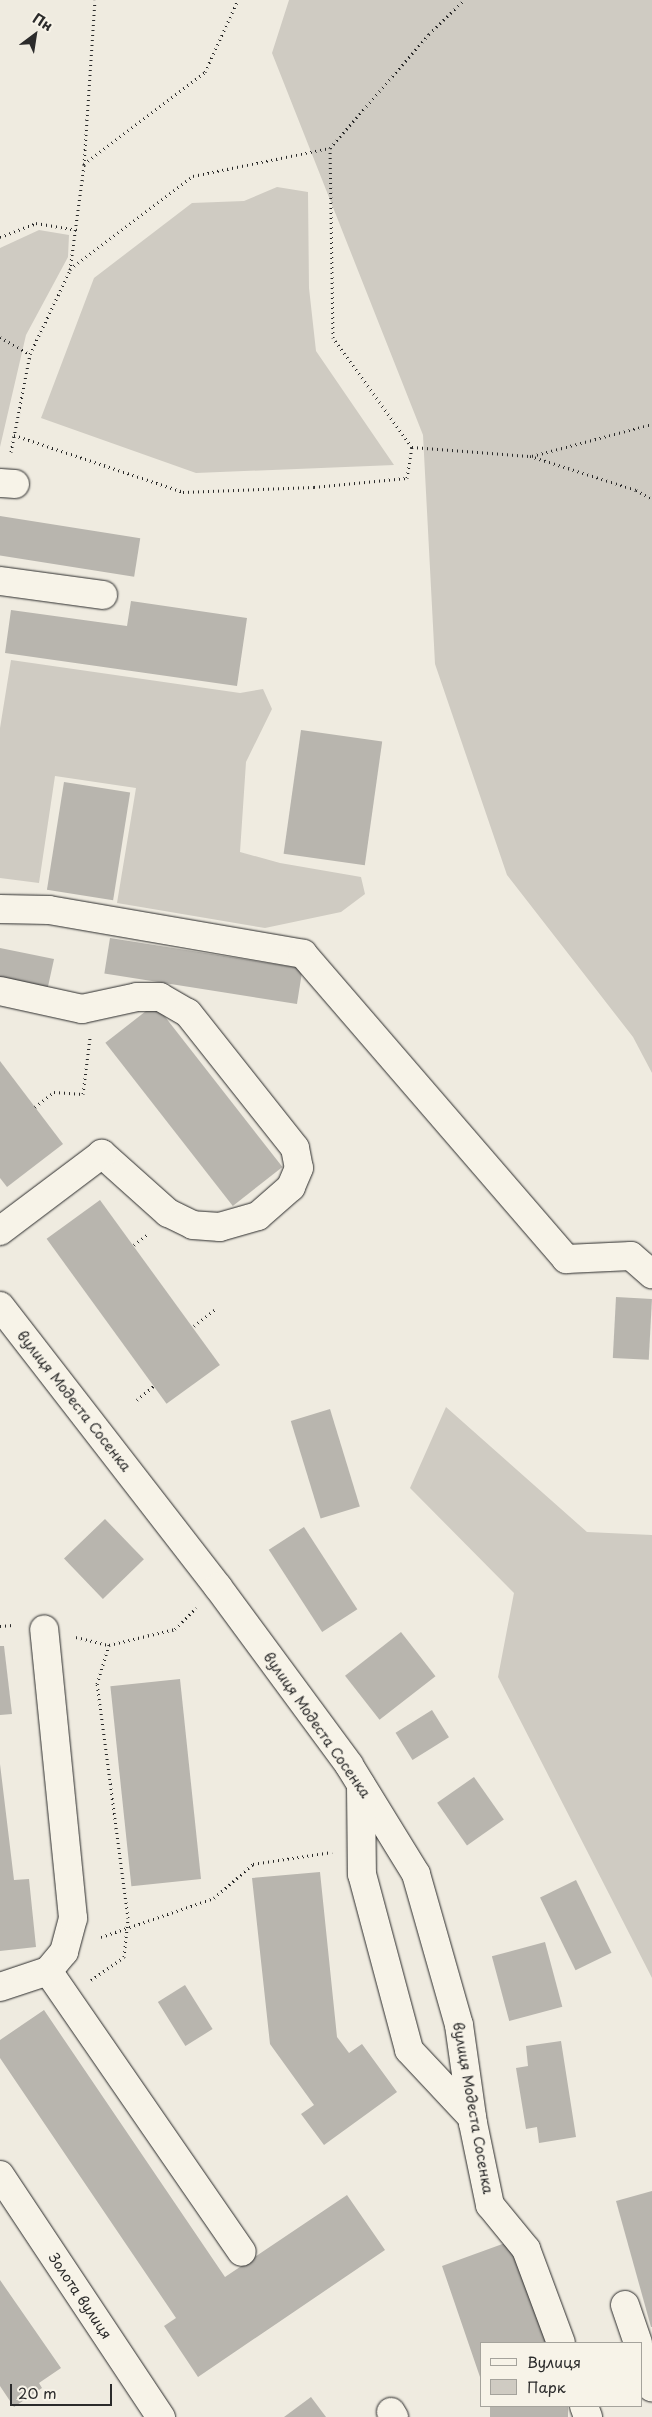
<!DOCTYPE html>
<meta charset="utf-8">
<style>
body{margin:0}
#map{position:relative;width:652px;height:2417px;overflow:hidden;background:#efebe0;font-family:"Playpen Sans",sans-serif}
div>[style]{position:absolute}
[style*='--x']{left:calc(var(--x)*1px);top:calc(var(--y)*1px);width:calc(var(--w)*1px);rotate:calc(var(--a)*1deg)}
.green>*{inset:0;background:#cfcbc2}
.building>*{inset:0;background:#b8b5ae;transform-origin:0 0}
.path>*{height:3px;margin-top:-1.5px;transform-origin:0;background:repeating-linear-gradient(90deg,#2b2b2b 0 1px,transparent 0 5px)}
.roads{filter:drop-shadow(0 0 1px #2b2b2b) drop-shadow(0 0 1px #2b2b2b)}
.minor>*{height:28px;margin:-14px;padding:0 14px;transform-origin:14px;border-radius:14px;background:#f7f3e8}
span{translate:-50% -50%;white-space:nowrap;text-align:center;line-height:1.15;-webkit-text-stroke:4px #f7f3e8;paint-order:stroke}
.street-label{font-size:14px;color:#2b2b2b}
.legend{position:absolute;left:480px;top:2342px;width:162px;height:65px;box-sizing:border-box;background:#f7f3e8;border:1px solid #a5a39c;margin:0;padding:6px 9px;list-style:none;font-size:15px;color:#2b2b2b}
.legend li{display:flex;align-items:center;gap:10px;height:25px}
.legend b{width:25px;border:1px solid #a5a39c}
.north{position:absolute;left:10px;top:10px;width:50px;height:50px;-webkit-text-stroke:4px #f7f3e8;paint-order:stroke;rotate:31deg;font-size:14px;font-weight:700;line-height:20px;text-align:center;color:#2b2b2b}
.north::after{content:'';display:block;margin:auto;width:18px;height:22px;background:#2b2b2b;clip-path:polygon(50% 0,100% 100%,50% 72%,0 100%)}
.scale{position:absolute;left:10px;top:2384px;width:102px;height:22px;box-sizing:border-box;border:2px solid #2b2b2b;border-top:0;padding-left:6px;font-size:15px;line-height:18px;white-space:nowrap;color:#2b2b2b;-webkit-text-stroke:4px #f7f3e8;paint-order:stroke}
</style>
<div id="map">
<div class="green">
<i style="clip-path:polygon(289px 0,652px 0,652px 1073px,633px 1037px,507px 875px,435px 664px,423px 435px,272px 53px)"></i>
<i style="clip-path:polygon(277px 187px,308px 192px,309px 288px,316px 351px,394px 465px,196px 473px,41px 418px,94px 278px,192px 203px,244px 201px)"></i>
<i style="clip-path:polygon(39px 230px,69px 235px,68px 257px,26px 335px,0 447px,0 248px)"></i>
<i style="clip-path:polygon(11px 660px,240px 693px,263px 689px,272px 709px,246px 762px,240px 852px,280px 863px,361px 877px,365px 894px,341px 912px,265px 928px,117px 903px,136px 788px,55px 776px,39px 883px,0 878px,0 728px)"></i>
<i style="clip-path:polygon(446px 1407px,587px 1532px,652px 1535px,652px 1978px,498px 1677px,514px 1593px,410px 1488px)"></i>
</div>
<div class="building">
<i style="left:0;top:516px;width:142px;height:39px;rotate:9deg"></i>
<i style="clip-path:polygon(131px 601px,247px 618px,237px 686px,5px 653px,11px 610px,127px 626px)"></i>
<i style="left:301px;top:730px;width:82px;height:125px;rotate:8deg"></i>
<i style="left:64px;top:782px;width:67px;height:109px;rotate:9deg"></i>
<i style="left:110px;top:938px;width:195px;height:36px;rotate:9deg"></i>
<i style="clip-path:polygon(0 948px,54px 959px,47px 991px,0 981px)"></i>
<i style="left:155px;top:1004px;width:207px;height:63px;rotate:52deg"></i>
<i style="clip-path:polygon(0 1061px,63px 1144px,7px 1187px,0 1178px)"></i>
<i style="left:100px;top:1200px;width:204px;height:66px;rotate:54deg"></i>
<i style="left:616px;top:1297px;width:36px;height:61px;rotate:3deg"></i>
<i style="left:330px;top:1409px;width:102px;height:41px;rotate:73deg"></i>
<i style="left:105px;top:1519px;width:56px;height:57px;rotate:46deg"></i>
<i style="left:304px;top:1527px;width:98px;height:42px;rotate:57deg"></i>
<i style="left:401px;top:1632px;width:56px;height:71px;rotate:52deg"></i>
<i style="clip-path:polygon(0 1646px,4px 1646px,12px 1714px,0 1715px)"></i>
<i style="left:180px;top:1679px;width:201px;height:70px;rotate:84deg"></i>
<i style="left:432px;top:1710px;width:32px;height:43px;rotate:58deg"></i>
<i style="clip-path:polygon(0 1764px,14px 1880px,29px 1879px,36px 1947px,0 1951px)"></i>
<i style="left:474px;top:1777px;width:52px;height:45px;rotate:55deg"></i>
<i style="clip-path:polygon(320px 1872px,337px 2037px,349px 2053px,362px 2044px,397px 2092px,324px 2145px,301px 2114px,314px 2105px,270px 2044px,252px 1878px)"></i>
<i style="left:576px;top:1880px;width:81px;height:40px;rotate:64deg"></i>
<i style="left:545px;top:1942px;width:67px;height:55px;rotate:75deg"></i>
<i style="left:185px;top:1985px;width:52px;height:32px;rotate:58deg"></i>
<i style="clip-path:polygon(44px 2010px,225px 2277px,347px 2195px,385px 2250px,198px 2377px,164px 2326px,176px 2318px,0 2058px,0 2040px)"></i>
<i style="clip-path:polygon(561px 2041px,576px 2137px,539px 2143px,537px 2127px,526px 2129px,516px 2068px,528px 2066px,526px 2046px)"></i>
<i style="clip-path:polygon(652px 2191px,652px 2327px,651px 2327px,616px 2201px)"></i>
<i style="clip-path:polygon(511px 2241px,547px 2343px,481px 2343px,480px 2377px,442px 2266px)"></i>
<i style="clip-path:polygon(0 2280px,61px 2368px,39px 2383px,42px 2388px,14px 2407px,0 2386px)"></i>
<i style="clip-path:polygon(311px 2397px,326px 2417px,284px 2417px)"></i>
<i style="left:490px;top:2406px;width:78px;height:12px"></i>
</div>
<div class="path">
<i style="--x:84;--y:164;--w:152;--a:-37.2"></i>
<i style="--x:205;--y:72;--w:79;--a:-65.4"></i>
<i style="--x:0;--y:237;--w:39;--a:-21"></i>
<i style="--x:36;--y:223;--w:42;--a:9.7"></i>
<i style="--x:70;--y:269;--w:154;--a:-37.1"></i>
<i style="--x:193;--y:176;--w:140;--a:-11.6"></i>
<i style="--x:0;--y:337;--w:34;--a:30"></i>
<i style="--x:14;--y:435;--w:178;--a:18.6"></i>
<i style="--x:183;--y:492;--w:131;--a:-2.2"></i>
<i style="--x:314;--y:487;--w:93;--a:-5.5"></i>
<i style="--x:407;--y:478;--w:31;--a:-81"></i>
<i style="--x:412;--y:447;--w:118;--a:4.4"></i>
<i style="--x:530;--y:456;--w:111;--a:17.8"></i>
<i style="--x:636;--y:490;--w:18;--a:29"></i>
<i style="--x:412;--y:447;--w:135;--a:-125.9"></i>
<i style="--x:333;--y:338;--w:190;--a:-90.9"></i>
<i style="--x:330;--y:148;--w:151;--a:-49"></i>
<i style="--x:429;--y:34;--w:49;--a:-44.2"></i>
<i style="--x:11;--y:452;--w:100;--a:-79"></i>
<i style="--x:30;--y:354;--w:93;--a:-64.5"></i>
<i style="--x:70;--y:270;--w:106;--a:-82.4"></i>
<i style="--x:84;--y:165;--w:165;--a:-86.2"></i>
<i style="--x:532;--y:456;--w:124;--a:-14.9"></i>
<i style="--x:35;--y:1107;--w:24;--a:-38"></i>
<i style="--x:54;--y:1092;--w:29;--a:4"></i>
<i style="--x:83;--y:1094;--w:56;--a:-82.9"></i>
<i style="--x:134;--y:1245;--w:16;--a:-38"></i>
<i style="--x:194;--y:1326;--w:29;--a:-38"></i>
<i style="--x:137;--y:1400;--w:23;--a:-40"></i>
<i style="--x:0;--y:1626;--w:13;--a:-4"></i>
<i style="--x:76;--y:1637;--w:34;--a:14"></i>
<i style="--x:109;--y:1645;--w:68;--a:-13.6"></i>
<i style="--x:175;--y:1629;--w:30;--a:-45"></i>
<i style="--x:101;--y:1937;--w:120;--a:-19"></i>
<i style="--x:214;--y:1898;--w:52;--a:-41.1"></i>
<i style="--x:253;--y:1864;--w:80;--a:-8.6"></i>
<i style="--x:91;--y:1980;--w:40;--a:-34.9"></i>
<i style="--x:124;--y:1957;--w:39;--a:-84"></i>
<i style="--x:128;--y:1918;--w:236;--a:-97.5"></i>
<i style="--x:97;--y:1684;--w:41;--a:-72.9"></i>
</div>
<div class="roads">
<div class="minor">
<i style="--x:0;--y:483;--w:15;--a:4"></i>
<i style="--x:0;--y:581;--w:104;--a:7.7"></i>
<i style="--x:0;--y:909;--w:49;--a:1.2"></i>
<i style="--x:49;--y:910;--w:258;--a:9.8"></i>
<i style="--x:303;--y:954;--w:403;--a:49.2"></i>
<i style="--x:566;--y:1259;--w:65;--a:-2.6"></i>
<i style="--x:631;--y:1256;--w:28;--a:41"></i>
<i style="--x:0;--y:991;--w:84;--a:12.4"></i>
<i style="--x:82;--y:1009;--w:56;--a:-12.3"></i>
<i style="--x:137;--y:997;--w:23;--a:0"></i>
<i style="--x:160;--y:997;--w:32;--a:30"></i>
<i style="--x:188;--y:1013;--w:172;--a:51.6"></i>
<i style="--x:295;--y:1148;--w:20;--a:79"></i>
<i style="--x:299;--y:1168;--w:21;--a:113"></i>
<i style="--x:291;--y:1187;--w:44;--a:138.7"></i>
<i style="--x:258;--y:1216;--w:40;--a:164"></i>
<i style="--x:220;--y:1227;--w:27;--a:-176"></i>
<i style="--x:193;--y:1225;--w:28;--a:-154"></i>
<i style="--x:168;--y:1213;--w:89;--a:-138.2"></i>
<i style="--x:102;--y:1154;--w:128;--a:143"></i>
<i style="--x:0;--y:1306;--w:356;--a:52.2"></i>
<i style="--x:218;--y:1587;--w:221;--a:53.6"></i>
<i style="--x:349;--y:1765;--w:128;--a:58.4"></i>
<i style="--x:416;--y:1874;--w:157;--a:74.1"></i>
<i style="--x:459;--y:2025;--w:99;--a:81.9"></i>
<i style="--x:473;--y:2123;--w:84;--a:78.3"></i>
<i style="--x:490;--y:2205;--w:57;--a:50.7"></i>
<i style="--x:526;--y:2249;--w:100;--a:69.6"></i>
<i style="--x:361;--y:1785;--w:89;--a:89.4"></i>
<i style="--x:362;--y:1874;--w:182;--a:75"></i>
<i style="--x:409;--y:2050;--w:92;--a:46.8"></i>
<i style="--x:48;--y:1971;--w:341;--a:55.4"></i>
<i style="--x:0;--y:1987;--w:51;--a:-18.4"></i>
<i style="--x:48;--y:1971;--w:25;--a:-50"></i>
<i style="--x:64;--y:1952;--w:35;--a:-75"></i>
<i style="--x:73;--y:1918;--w:290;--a:-95.7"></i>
<i style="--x:0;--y:2175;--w:291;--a:56.4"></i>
<i style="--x:625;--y:2305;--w:40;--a:71.1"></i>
<i style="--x:641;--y:2352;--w:37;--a:73"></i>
<i style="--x:584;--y:2406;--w:12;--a:70"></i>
<i style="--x:391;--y:2412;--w:6;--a:59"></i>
</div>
</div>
<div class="street-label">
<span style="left:74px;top:1401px;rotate:52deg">вулиця Модеста Сосенка</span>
<span style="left:317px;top:1725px;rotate:55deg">вулиця Модеста Сосенка</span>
<span style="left:473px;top:2108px;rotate:80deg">вулиця Модеста Сосенка</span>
<span style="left:80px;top:2296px;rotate:56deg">Золота вулиця</span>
</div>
<ul class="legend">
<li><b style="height:6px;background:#f7f3e8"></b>Вулиця</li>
<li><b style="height:14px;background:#cfcbc2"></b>Парк</li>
</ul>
<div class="north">Пн</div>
<div class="scale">20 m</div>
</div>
